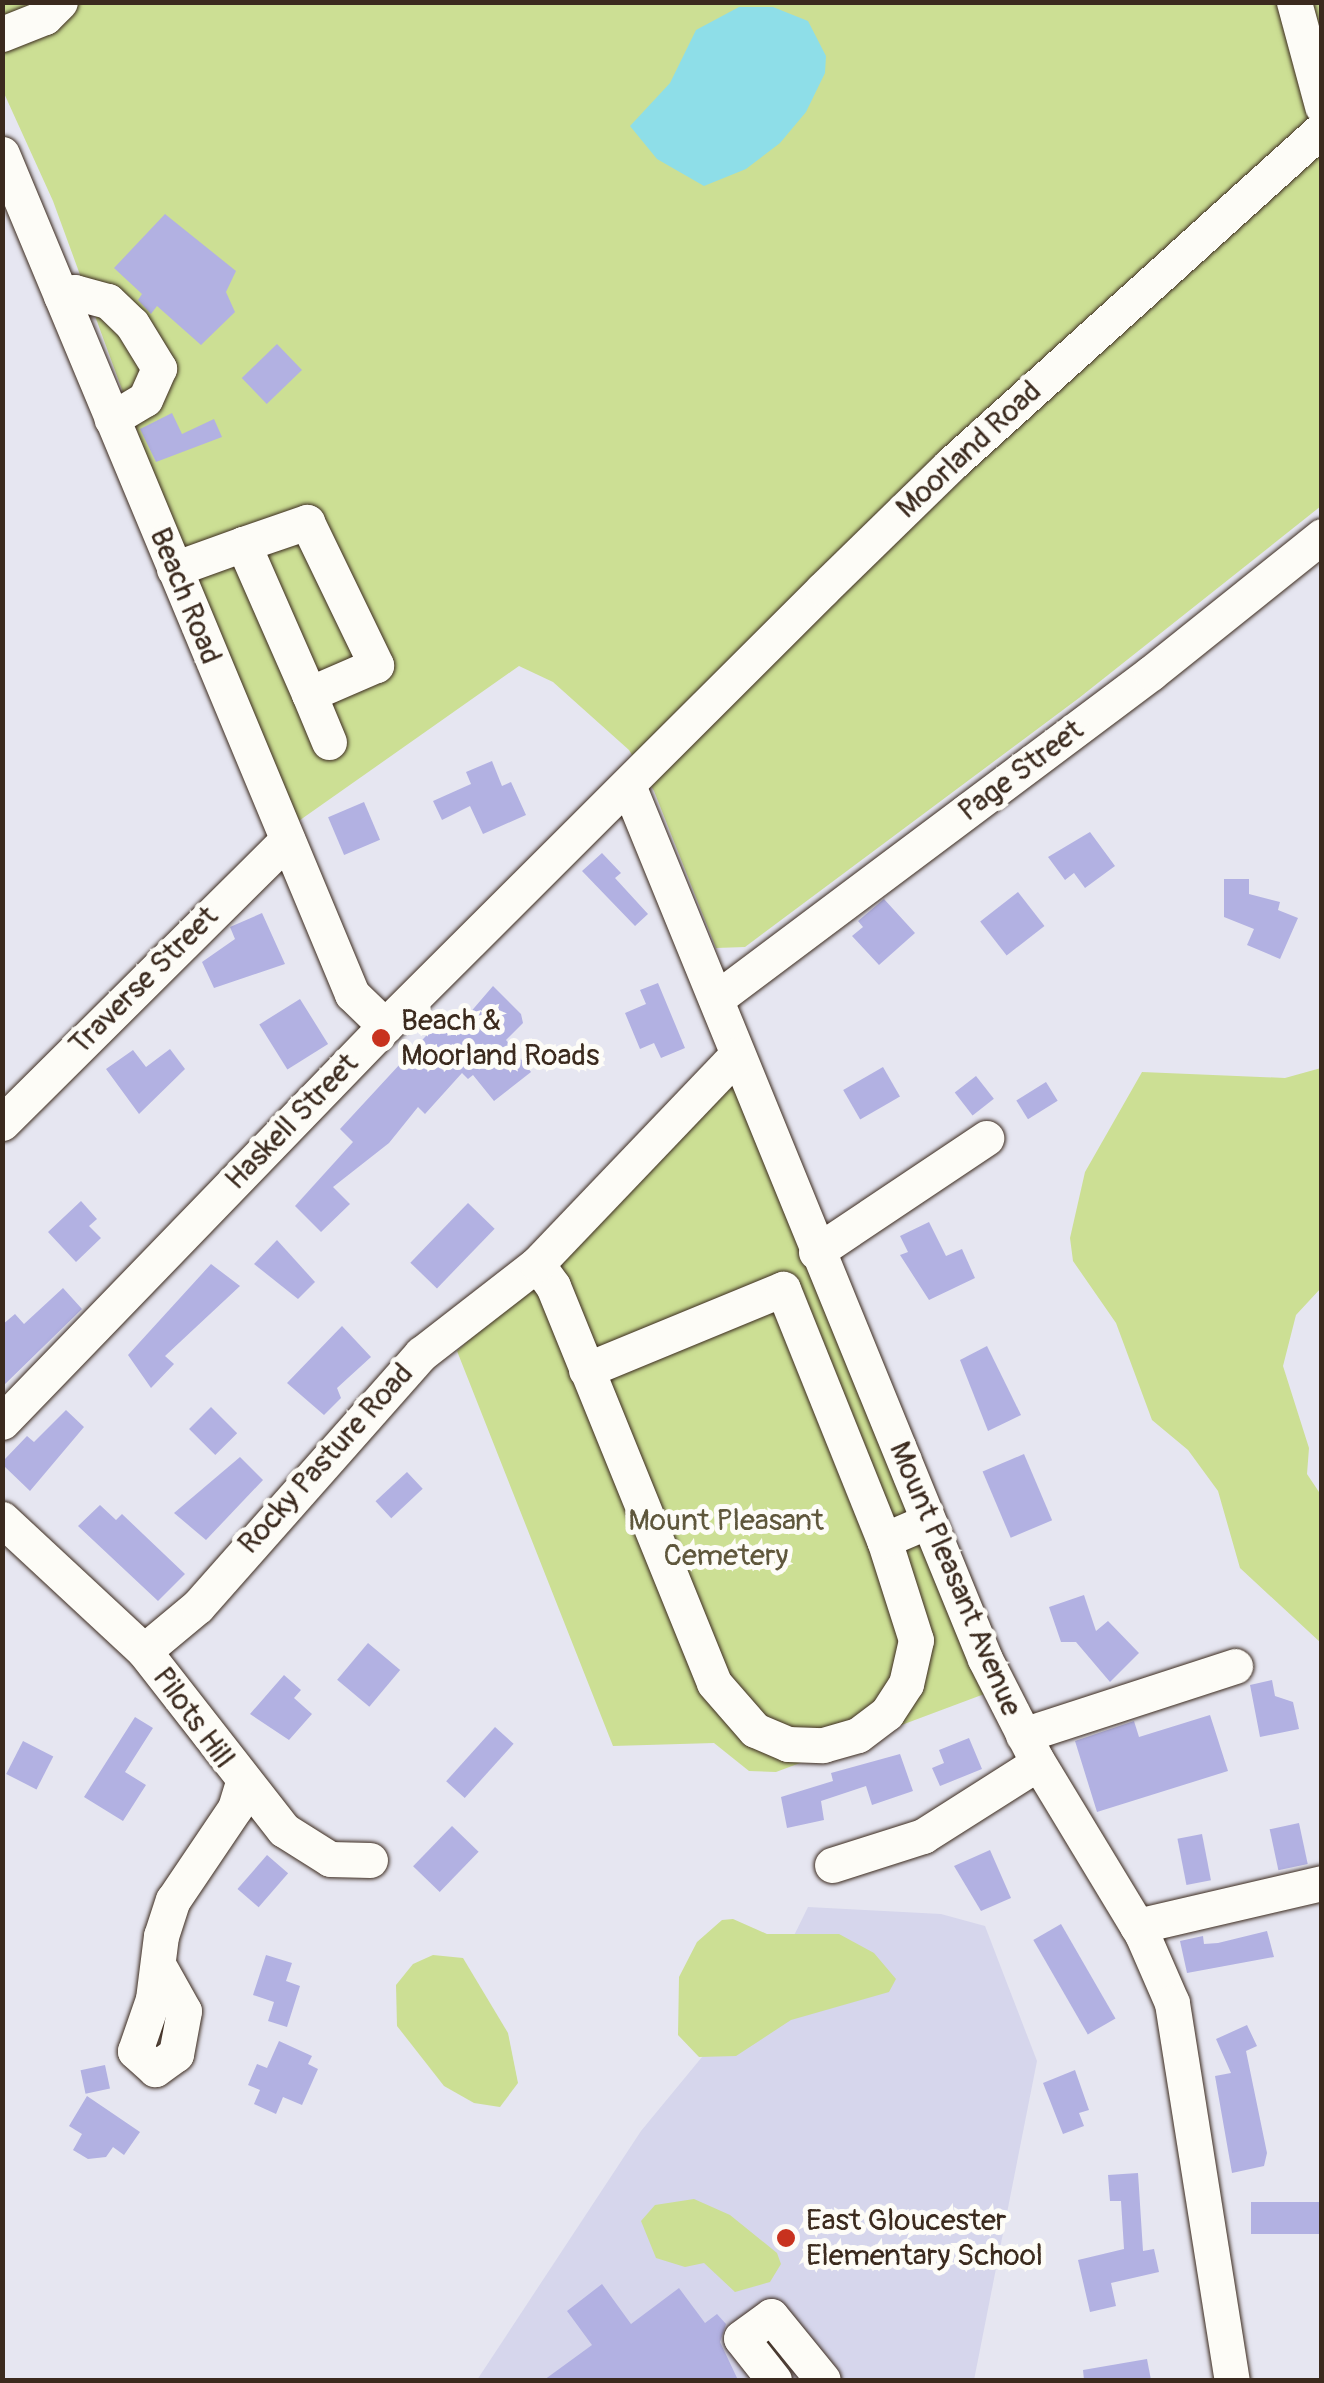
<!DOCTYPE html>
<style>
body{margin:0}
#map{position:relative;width:1324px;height:2383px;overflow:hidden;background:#e6e6f1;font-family:Pangolin,sans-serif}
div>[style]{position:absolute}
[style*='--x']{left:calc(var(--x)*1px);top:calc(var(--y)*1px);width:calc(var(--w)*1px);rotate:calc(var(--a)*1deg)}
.built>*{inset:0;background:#d6d6ec}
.green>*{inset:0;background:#ccdf94}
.water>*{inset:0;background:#8edee8}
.building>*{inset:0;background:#b2b1e2;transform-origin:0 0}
.roads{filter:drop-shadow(0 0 2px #3b2a1e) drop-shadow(0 0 2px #3b2a1e)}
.minor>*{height:35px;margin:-17.5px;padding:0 17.5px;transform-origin:17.5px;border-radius:17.5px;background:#fdfcf7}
.dots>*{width:28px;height:28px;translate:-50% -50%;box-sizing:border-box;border:5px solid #fdfcf7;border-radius:50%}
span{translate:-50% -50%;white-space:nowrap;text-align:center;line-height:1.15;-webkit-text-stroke:10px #fdfcf7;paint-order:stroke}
.street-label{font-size:30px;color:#3b2a1e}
.poi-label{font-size:30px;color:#3b2a1e}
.left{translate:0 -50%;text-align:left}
.park-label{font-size:30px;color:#5f573c}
.frame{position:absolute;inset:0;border:5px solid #3b2a1e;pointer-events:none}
</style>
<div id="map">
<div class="built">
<i style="clip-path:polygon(808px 1907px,941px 1914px,985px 1926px,1037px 2061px,974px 2380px,477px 2380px,641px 2131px,782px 1960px)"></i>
</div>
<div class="green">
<i style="clip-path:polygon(2px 3px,1321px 3px,1321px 506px,1079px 698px,745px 947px,716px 948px,654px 791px,629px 750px,553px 682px,519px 666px,293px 825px,177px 540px,53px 201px,3px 91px)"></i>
<i style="clip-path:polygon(1321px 1068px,1321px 1288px,1296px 1315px,1283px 1366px,1309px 1448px,1307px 1474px,1321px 1495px,1321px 1643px,1240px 1568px,1218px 1491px,1188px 1450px,1152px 1420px,1116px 1323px,1073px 1261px,1070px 1238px,1085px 1172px,1142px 1072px,1285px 1078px)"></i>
<i style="clip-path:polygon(731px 1080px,987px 1693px,776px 1772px,749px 1771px,714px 1743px,613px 1746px,457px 1351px,545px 1270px)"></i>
<i style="clip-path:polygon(733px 1919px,767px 1934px,839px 1934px,874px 1953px,896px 1979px,889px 1992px,791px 2020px,736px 2056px,699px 2057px,678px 2035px,679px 1977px,697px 1942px,722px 1920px)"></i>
<i style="clip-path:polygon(433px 1955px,463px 1958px,508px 2033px,518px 2083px,500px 2107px,474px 2103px,444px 2086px,397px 2026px,396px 1985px,413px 1964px)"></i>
<i style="clip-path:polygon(694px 2199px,730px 2215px,777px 2253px,781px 2264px,770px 2282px,735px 2292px,704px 2263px,685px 2267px,656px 2258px,641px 2221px,655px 2205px)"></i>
</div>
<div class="water">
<i style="clip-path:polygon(739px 7px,773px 7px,808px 21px,826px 56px,825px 73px,806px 112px,780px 143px,746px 169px,704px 186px,657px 159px,630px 126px,670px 83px,696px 30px)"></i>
</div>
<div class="building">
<i style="clip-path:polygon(165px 214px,236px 271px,226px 292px,235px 312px,201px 345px,157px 306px,151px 314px,138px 300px,142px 294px,114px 268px)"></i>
<i style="left:277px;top:344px;width:36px;height:49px;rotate:46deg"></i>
<i style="clip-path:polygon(172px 413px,182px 434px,214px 419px,222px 437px,156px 462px,140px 429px)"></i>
<i style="clip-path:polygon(492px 761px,502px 786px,511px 782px,526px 815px,483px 834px,470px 806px,442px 820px,433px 801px,471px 784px,466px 772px)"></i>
<i style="left:364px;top:802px;width:41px;height:39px;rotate:67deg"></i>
<i style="clip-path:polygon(1090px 832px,1115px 866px,1085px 888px,1074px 873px,1065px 880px,1048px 857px)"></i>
<i style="clip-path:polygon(602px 853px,621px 873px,615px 878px,648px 914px,635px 926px,582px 871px)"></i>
<i style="clip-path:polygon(1224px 879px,1249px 879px,1249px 894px,1280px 902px,1278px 910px,1298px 918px,1280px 959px,1247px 945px,1254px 929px,1224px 917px)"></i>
<i style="left:1018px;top:892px;width:43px;height:48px;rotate:52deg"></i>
<i style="clip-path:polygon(884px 899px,915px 933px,879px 965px,852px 936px,863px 927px,858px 921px)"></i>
<i style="clip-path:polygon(262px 913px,285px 964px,214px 988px,202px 962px,235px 939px,230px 927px)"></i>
<i style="clip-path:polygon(658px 983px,685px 1048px,661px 1058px,654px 1043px,640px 1049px,625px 1013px,646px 1004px,640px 990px)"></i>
<i style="clip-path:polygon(493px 986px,521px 1014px,523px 1023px,506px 1040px,531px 1072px,494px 1101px,473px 1075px,468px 1079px,462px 1073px,425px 1114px,418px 1107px,389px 1143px,333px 1187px,350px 1204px,321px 1232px,295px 1206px,353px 1142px,340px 1129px,437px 1024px,450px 1036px)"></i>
<i style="left:300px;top:999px;width:53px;height:48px;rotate:58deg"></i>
<i style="clip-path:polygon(170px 1049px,185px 1069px,139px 1114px,106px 1069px,133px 1050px,146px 1067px)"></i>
<i style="left:883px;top:1067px;width:34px;height:46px;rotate:60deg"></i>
<i style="left:976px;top:1076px;width:29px;height:27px;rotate:52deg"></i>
<i style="left:1046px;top:1082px;width:22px;height:35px;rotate:58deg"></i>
<i style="clip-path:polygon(81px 1201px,97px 1219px,89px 1226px,101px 1238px,76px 1262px,48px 1232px)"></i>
<i style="left:468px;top:1203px;width:37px;height:83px;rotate:44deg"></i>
<i style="clip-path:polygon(929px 1222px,946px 1256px,962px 1249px,975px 1278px,929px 1300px,900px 1255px,908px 1252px,900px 1236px)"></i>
<i style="clip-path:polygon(277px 1240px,315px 1282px,298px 1299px,254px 1264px)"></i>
<i style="clip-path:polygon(211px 1264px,240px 1286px,165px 1356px,174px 1364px,151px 1388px,128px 1355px)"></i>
<i style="clip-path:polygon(63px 1288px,82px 1309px,2px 1387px,2px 1325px,15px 1314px,24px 1324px)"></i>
<i style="clip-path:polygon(342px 1326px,371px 1357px,337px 1388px,341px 1398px,324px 1415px,287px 1383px)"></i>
<i style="clip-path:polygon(987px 1346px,1021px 1415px,988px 1431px,960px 1360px)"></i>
<i style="left:211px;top:1407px;width:37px;height:31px;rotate:45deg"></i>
<i style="clip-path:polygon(66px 1410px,84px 1427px,30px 1491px,4px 1466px,5px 1459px,27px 1436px,34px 1442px)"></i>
<i style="left:1024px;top:1454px;width:72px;height:45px;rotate:67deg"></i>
<i style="clip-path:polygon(240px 1457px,263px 1480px,206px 1540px,174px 1513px)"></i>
<i style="left:407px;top:1472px;width:23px;height:43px;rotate:47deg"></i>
<i style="clip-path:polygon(100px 1505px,116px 1520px,122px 1514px,185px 1574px,158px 1601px,78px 1526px)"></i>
<i style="clip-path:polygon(1084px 1595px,1096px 1631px,1108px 1621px,1139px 1653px,1110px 1682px,1076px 1642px,1061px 1642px,1049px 1607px)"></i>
<i style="left:368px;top:1643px;width:42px;height:48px;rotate:40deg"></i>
<i style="clip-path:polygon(284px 1675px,301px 1690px,294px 1698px,312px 1714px,289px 1740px,250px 1714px)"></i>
<i style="clip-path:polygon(1272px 1680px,1275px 1696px,1293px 1702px,1299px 1729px,1260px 1737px,1250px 1685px)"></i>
<i style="clip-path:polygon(1210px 1715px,1228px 1771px,1097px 1812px,1075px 1741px,1134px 1721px,1139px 1737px)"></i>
<i style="clip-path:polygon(135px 1717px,153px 1728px,125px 1772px,146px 1785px,123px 1821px,84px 1797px)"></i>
<i style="left:495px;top:1727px;width:25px;height:73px;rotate:42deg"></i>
<i style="clip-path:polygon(969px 1738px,982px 1769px,940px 1786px,932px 1768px,944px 1763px,939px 1750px)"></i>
<i style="left:23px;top:1741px;width:34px;height:37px;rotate:27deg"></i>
<i style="clip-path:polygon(900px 1754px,913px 1791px,872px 1805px,866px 1786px,821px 1801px,824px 1820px,787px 1828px,781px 1797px,833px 1781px,831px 1773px)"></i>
<i style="left:1299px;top:1823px;width:42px;height:30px;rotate:78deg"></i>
<i style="left:452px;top:1826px;width:37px;height:56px;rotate:44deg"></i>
<i style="left:1202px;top:1834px;width:47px;height:25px;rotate:79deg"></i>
<i style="clip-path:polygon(990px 1850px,1011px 1898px,981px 1911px,954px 1866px)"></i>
<i style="left:267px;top:1855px;width:28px;height:45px;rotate:41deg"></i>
<i style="left:1061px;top:1924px;width:109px;height:32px;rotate:60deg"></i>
<i style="clip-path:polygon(1267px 1931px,1274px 1957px,1187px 1973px,1180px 1941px,1203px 1936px,1204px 1944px,1218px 1943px)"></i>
<i style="clip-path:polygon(266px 1955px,292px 1963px,286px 1981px,300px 1986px,287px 2027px,268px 2021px,274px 2002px,253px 1995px)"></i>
<i style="clip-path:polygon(1247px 2025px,1257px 2046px,1246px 2051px,1267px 2153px,1264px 2166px,1232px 2173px,1215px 2076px,1231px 2073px,1216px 2039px)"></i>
<i style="clip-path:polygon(279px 2041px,312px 2056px,308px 2064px,318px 2069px,302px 2105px,283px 2097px,276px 2114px,254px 2104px,260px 2090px,248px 2085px,257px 2064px,267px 2068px)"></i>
<i style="left:105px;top:2065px;width:24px;height:25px;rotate:78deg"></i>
<i style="clip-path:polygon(1075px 2070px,1089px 2110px,1079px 2113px,1084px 2126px,1063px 2134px,1043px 2083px)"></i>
<i style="clip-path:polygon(87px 2096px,140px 2132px,124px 2155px,113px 2147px,106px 2157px,88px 2159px,73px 2150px,82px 2134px,69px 2126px)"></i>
<i style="clip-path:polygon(1138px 2173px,1143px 2251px,1154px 2249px,1159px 2272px,1111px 2283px,1116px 2306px,1090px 2312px,1078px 2260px,1124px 2249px,1121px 2201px,1110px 2201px,1108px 2175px)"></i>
<i style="left:1322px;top:2202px;width:32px;height:71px;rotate:90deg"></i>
<i style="clip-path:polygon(602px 2284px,631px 2324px,679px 2288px,705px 2323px,717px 2314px,726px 2324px,720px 2342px,738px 2380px,544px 2380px,592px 2345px,567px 2311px)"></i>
<i style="clip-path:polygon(1147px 2359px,1151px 2380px,1084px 2380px,1083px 2370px)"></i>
</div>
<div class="roads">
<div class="minor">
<i style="--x:1294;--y:2;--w:108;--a:74.9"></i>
<i style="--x:2;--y:34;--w:46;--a:-21.6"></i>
<i style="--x:45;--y:17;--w:21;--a:-45"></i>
<i style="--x:2;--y:154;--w:910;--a:67.38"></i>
<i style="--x:352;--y:994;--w:46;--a:44.1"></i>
<i style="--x:61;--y:296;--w:14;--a:-17"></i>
<i style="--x:74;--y:292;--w:35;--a:15"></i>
<i style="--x:108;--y:301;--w:33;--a:44"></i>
<i style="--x:132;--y:324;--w:52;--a:58.5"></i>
<i style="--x:159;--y:368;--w:34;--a:114"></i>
<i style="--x:145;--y:399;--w:39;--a:149"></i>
<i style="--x:174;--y:569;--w:73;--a:-19.9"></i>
<i style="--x:243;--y:544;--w:68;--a:-19"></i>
<i style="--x:307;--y:522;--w:159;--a:64.2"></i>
<i style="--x:376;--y:665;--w:73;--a:156.6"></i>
<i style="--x:309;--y:694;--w:164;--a:-113.7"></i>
<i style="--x:309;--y:694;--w:52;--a:67.4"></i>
<i style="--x:628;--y:785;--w:944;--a:67.78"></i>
<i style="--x:985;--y:1659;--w:112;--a:63"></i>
<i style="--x:1036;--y:1759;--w:205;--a:58.8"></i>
<i style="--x:1142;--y:1934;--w:75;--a:66.5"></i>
<i style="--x:1172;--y:2003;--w:382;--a:81"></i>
<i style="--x:716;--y:999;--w:544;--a:-36.85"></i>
<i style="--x:1151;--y:673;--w:219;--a:-38.7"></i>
<i style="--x:2;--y:1123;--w:402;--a:-44.8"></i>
<i style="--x:816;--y:1252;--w:205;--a:-33.8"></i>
<i style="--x:537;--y:1264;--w:27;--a:54"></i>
<i style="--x:553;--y:1286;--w:428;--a:67.9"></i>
<i style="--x:714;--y:1683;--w:62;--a:48.9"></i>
<i style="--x:755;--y:1730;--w:36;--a:23"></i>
<i style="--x:788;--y:1744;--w:35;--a:2"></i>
<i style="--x:823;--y:1745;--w:36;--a:-16"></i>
<i style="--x:858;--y:1735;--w:36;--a:-37"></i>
<i style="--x:887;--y:1713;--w:35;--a:-57"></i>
<i style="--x:906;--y:1684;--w:45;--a:-77.2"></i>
<i style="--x:916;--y:1640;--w:105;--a:-107.7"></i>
<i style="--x:884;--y:1540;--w:48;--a:-23.4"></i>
<i style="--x:586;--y:1370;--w:213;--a:-22.4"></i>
<i style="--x:783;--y:1289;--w:271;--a:68.1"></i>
<i style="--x:2;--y:1422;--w:551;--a:-45.96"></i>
<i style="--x:385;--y:1026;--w:619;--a:-44.93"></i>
<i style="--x:823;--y:589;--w:177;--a:-44.3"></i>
<i style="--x:950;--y:465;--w:501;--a:-42.09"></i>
<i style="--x:2;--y:1519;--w:194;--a:42.9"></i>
<i style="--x:144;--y:1651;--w:227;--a:52"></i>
<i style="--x:284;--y:1830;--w:54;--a:32.2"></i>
<i style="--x:330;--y:1859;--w:40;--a:1.4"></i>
<i style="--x:144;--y:1651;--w:70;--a:-39.8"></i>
<i style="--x:198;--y:1606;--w:337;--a:-48.5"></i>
<i style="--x:421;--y:1354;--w:147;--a:-37.8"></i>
<i style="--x:537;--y:1264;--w:289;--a:-46.3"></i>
<i style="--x:1023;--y:1735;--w:223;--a:-18"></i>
<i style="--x:832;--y:1865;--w:96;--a:-17.7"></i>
<i style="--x:923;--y:1836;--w:136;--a:-32.4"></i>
<i style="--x:1137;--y:1926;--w:190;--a:-13.1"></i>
<i style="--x:160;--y:1968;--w:49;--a:60.8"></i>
<i style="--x:184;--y:2011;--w:44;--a:100.5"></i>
<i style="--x:176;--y:2054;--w:26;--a:144"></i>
<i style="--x:155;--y:2069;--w:27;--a:-138"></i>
<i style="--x:135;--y:2051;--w:55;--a:-70.9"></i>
<i style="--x:153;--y:1999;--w:64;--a:-82.8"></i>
<i style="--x:161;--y:1936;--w:38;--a:-72"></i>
<i style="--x:173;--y:1900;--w:111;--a:-56"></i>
<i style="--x:235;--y:1808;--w:24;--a:-73"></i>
<i style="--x:774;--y:2380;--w:53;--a:-128.2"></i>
<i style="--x:741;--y:2338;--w:37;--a:-36"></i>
<i style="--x:771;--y:2316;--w:82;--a:50.9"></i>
</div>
</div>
<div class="dots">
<i style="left:381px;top:1038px;background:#c8321e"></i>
<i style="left:786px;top:2238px;background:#c8321e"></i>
</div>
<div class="street-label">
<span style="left:969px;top:450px;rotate:-43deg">Moorland Road</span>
<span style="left:185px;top:596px;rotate:68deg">Beach Road</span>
<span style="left:1021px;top:771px;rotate:-37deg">Page Street</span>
<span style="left:144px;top:981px;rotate:-45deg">Traverse Street</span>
<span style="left:292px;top:1122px;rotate:-46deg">Haskell Street</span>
<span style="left:326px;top:1459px;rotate:-48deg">Rocky Pasture Road</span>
<span style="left:955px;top:1579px;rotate:67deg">Mount Pleasant Avenue</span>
<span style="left:193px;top:1718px;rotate:54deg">Pilots Hill</span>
</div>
<div class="poi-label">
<span class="left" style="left:401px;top:1038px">Beach &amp;<br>Moorland Roads</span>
<span class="left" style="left:806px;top:2238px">East Gloucester<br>Elementary School</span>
</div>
<div class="park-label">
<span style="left:726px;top:1538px">Mount Pleasant<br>Cemetery</span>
</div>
<div class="frame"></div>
</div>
